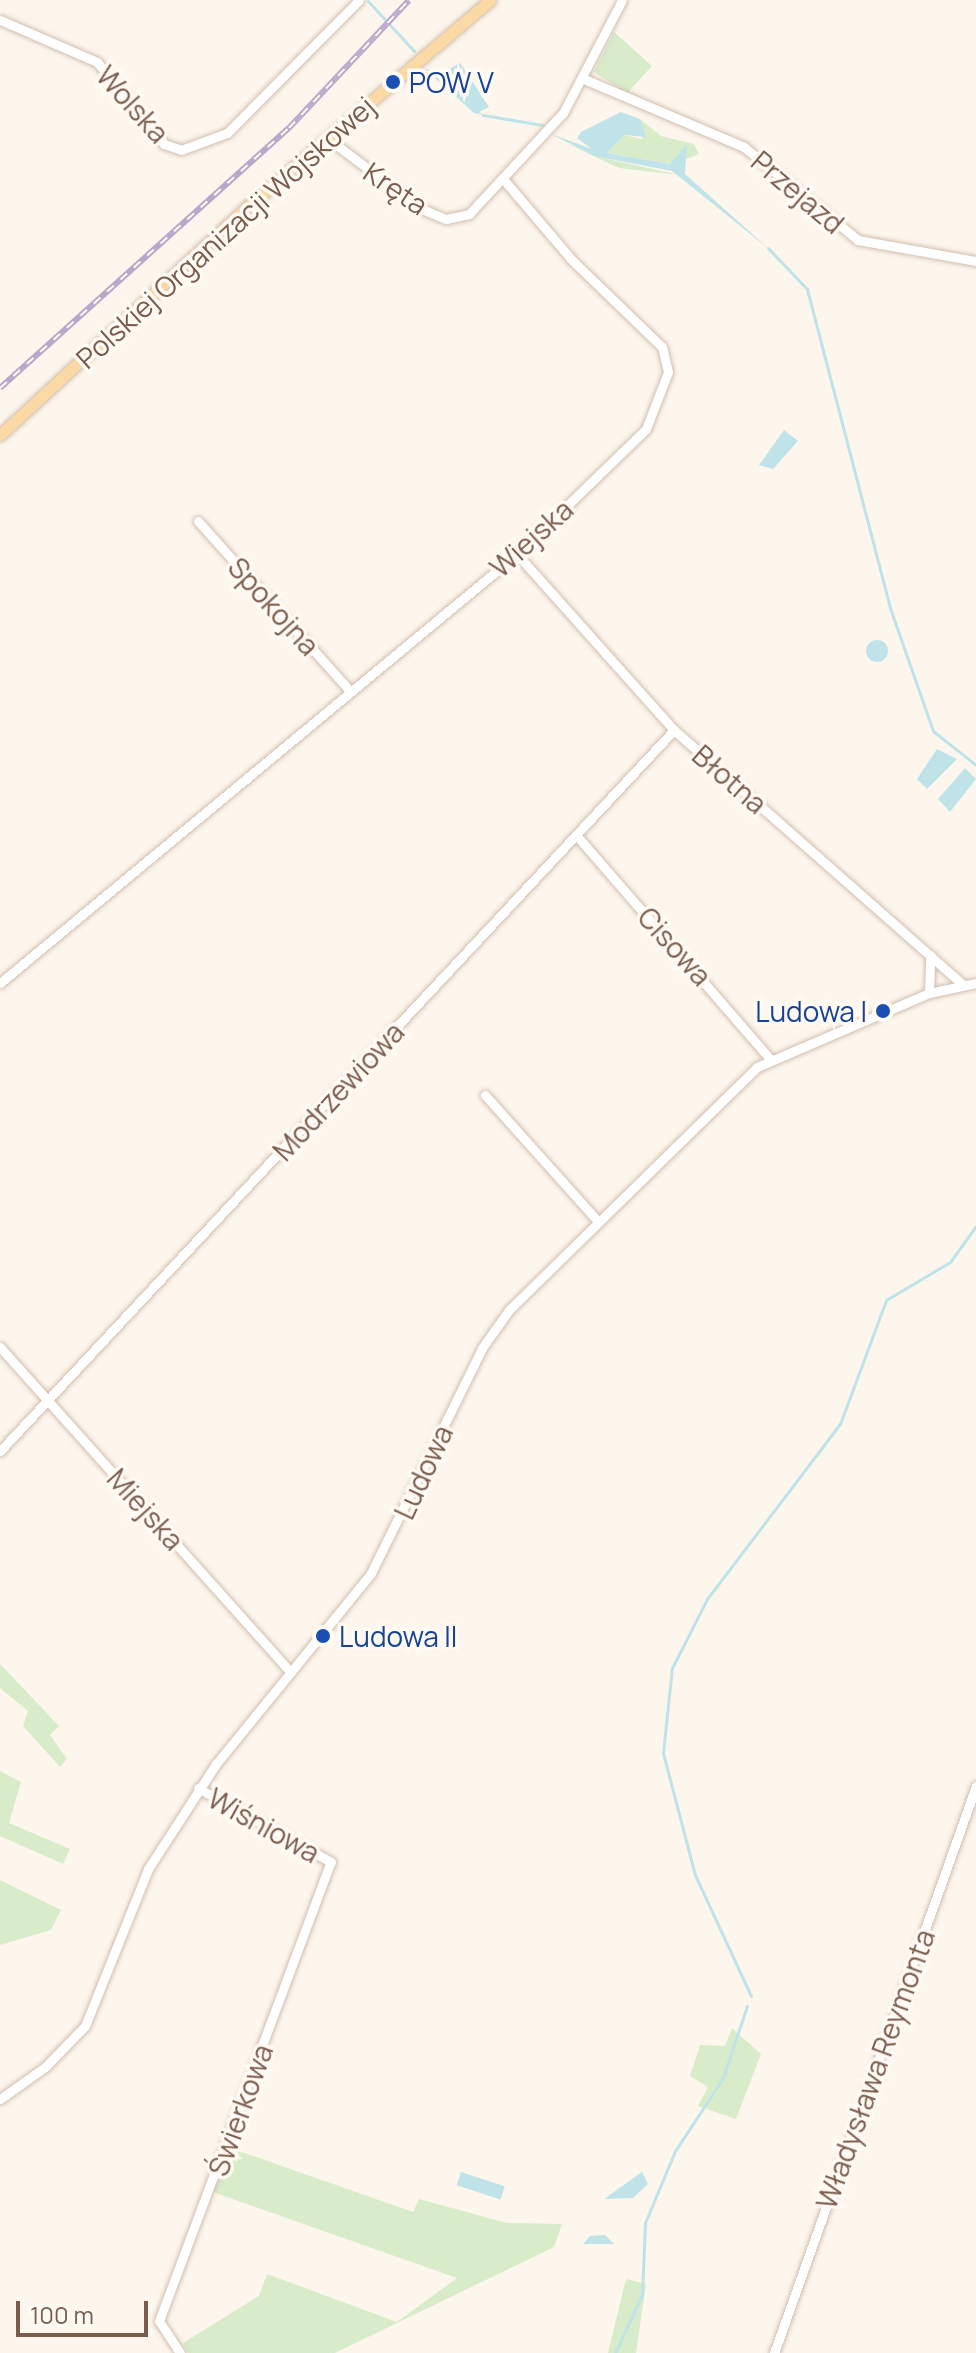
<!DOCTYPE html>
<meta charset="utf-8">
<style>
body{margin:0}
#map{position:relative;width:976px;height:2353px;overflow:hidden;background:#fdf6ec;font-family:Manrope,sans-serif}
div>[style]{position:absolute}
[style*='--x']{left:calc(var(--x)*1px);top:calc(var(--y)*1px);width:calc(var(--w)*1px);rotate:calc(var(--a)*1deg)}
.green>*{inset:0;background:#d8ecc9}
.water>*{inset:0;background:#bfe3e8;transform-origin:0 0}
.round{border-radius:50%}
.stream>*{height:3px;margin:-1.5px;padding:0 1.5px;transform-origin:1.5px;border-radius:1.5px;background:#bfe3e8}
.roads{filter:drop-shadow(0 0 2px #d1beb0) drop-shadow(0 0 2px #d1beb0)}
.minor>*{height:9px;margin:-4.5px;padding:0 4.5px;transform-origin:4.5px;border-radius:4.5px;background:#fff}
.major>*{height:11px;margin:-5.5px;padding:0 5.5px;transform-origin:5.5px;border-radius:5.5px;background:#fbd9a5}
.rail>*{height:6px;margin-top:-3px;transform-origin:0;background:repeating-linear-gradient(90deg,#fffaf3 0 9px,#b9a8c9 0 18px);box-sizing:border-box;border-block:2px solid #b9a8c9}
.dots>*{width:22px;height:22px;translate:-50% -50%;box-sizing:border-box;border:4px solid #fffaf3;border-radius:50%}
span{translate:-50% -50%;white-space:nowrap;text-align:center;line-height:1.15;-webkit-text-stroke:7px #fffaf3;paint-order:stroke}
.transit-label{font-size:28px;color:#164399}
.left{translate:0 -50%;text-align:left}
.right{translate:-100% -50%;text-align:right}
.street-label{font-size:28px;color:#7a5c4d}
.scale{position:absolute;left:16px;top:2301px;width:132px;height:36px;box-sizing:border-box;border:4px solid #7a5c4d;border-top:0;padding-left:10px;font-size:24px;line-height:28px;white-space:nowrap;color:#7a5c4d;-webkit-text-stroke:6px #fffaf3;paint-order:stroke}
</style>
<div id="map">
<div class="green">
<i style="clip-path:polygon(614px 32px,652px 66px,627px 93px,594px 72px)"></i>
<i style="clip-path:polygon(640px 119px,661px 136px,694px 144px,699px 154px,686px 159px,685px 148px,670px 164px,607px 153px,624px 135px,642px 139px)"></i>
<i style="clip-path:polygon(566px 143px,599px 157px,679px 175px,619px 168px)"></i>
<i style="clip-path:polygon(0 1664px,59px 1726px,50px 1735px,67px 1759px,60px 1767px,23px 1726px,28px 1711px,0 1688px)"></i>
<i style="clip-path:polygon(0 1771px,21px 1782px,9px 1823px,70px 1849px,63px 1864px,0 1836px)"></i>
<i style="clip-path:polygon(0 1880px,61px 1910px,51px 1930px,0 1945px)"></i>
<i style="clip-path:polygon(732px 2028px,761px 2054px,736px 2119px,698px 2106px,708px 2087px,690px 2076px,700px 2045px,725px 2046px)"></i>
<i style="clip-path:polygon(233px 2149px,413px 2212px,419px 2199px,507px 2223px,562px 2224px,554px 2247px,335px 2353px,188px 2353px,183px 2343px,259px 2296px,267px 2274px,397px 2322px,457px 2278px,213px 2192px)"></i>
<i style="clip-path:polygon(626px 2279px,646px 2284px,636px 2353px,608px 2353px)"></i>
</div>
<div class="water">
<i style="clip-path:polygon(460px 63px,489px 107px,479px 112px,485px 115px,474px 113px,425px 69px,442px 73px)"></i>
<i style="clip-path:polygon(621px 112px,640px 119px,646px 137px,624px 135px,607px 153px,670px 164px,687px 144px,685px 174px,769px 249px,672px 171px,594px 156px,551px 134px,592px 149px,577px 138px,581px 132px)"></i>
<i style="clip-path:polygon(784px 430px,798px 441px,773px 469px,759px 465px)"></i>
<i class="round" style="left:866px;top:640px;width:22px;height:22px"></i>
<i style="clip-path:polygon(937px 749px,957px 759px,927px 789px,917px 779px)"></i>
<i style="clip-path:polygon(965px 768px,976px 779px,950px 812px,938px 799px)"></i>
<i style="left:461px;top:2172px;width:46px;height:14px;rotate:18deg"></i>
<i style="clip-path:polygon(642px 2172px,648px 2184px,633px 2198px,604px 2199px)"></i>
<i style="clip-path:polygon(605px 2235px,614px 2244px,583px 2244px,590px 2236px)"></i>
</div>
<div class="stream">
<i style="--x:368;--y:1;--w:68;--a:47.4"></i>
<i style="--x:483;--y:115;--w:60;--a:9.6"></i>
<i style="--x:768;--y:248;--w:57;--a:46.4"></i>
<i style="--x:807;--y:289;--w:330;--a:75.4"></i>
<i style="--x:890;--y:608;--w:130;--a:70.7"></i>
<i style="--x:933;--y:731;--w:55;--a:38.3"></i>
<i style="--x:751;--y:1996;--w:133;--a:-114.8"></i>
<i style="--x:695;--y:1875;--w:126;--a:-104.7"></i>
<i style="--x:663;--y:1753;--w:85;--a:-84"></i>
<i style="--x:672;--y:1668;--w:77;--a:-63.1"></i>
<i style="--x:707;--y:1599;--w:220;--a:-52.8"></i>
<i style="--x:840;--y:1424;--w:132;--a:-69.6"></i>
<i style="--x:886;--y:1300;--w:74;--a:-30.7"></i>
<i style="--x:950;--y:1262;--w:44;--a:-54.2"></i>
<i style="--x:615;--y:2353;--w:64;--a:-65"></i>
<i style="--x:642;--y:2295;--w:72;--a:-87.6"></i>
<i style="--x:645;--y:2223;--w:78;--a:-67.4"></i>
<i style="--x:675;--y:2151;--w:87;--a:-56.7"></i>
<i style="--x:723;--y:2078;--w:76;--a:-71.6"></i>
</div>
<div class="roads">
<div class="minor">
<i style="--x:0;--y:20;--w:106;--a:23.4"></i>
<i style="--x:97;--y:62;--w:106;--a:50.7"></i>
<i style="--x:164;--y:144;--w:18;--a:19"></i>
<i style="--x:181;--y:150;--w:49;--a:-20.3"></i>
<i style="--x:227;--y:133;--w:187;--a:-45.2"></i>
<i style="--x:584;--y:79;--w:174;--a:23"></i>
<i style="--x:744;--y:147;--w:147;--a:39.2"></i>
<i style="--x:858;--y:240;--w:120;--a:10.1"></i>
<i style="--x:327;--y:138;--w:119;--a:36.8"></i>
<i style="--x:422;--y:209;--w:26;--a:23"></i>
<i style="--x:446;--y:219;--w:24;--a:-12"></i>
<i style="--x:469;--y:214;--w:138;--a:-47.1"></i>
<i style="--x:563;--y:113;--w:127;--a:-62.4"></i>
<i style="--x:198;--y:521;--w:228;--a:48.2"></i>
<i style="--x:517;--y:554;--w:236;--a:48.3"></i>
<i style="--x:674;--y:730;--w:384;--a:41.4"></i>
<i style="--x:577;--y:836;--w:295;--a:49.1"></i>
<i style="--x:0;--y:983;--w:672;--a:-39.69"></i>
<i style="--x:517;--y:554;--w:180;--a:-44.1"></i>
<i style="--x:646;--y:429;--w:61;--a:-68.9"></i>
<i style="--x:668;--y:372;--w:26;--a:-103"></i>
<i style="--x:662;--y:347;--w:127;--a:-136"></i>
<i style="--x:571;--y:259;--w:104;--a:-130.3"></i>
<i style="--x:929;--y:993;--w:38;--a:-88"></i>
<i style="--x:485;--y:1095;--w:166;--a:48.2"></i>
<i style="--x:0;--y:1347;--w:436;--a:48.2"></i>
<i style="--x:0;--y:1451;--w:987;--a:-46.93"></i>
<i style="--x:0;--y:2099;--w:55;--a:-35.4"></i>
<i style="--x:45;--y:2067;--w:57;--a:-45.7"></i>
<i style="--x:85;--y:2026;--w:169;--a:-68.1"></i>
<i style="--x:148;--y:1869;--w:125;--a:-57.1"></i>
<i style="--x:216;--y:1764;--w:246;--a:-50.9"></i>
<i style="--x:371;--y:1573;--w:251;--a:-63.7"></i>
<i style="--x:482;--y:1348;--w:47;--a:-54.6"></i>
<i style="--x:509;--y:1310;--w:347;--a:-44.4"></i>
<i style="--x:757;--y:1067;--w:187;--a:-23.3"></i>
<i style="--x:929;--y:993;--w:48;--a:-12"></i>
<i style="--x:180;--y:2353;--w:38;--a:-123"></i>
<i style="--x:159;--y:2321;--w:490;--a:-69.5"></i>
<i style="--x:331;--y:1862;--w:152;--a:-150.9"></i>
<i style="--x:774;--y:2353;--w:602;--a:-70.39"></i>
</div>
<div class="major">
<i style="--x:0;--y:435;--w:345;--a:-42.7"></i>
<i style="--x:254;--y:201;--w:310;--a:-40.4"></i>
</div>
</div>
<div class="rail">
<i style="--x:0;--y:388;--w:389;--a:-42"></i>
<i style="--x:289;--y:128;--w:175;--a:-46.8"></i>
</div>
<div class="dots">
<i style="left:393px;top:82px;background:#1a4fb4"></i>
<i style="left:883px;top:1011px;background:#1a4fb4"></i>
<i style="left:323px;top:1636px;background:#1a4fb4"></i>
</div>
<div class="transit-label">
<span class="left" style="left:409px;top:82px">POW V</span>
<span class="right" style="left:867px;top:1011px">Ludowa I</span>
<span class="left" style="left:339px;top:1636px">Ludowa II</span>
</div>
<div class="street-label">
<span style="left:133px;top:104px;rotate:48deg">Wolska</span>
<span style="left:396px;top:188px;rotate:34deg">Kręta</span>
<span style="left:798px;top:192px;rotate:40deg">Przejazd</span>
<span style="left:225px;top:232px;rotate:-42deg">Polskiej Organizacji Wojskowej</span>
<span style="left:531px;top:538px;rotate:-42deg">Wiejska</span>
<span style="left:274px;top:606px;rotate:48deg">Spokojna</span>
<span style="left:730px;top:779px;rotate:41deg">Błotna</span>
<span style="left:675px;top:946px;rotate:48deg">Cisowa</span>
<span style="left:338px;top:1091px;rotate:-47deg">Modrzewiowa</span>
<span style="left:423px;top:1472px;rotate:-65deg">Ludowa</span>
<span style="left:146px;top:1509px;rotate:48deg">Miejska</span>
<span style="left:264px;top:1825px;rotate:29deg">Wiśniowa</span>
<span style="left:875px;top:2069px;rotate:-70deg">Władysława Reymonta</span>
<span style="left:240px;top:2110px;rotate:-70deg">Świerkowa</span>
</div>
<div class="scale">100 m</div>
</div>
